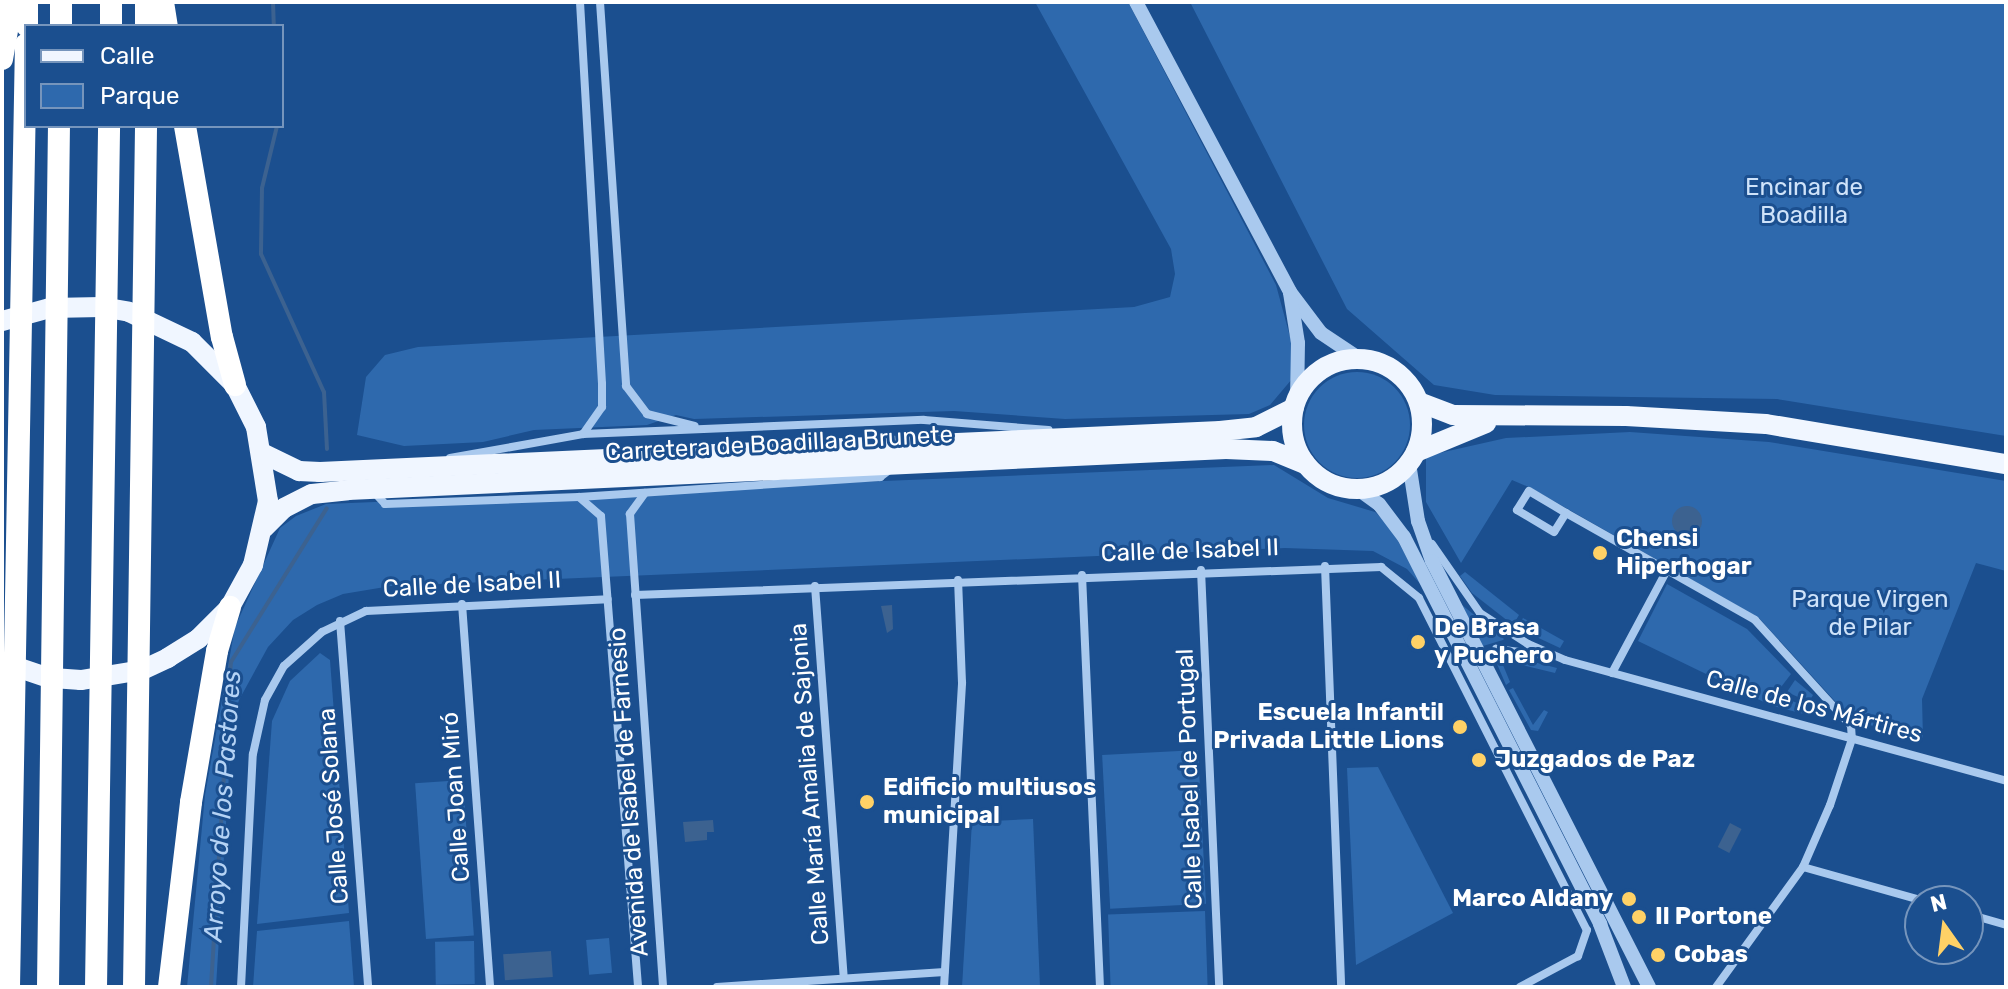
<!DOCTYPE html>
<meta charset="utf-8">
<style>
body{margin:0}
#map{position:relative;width:2008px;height:989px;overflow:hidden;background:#1b4f8f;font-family:Rubik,sans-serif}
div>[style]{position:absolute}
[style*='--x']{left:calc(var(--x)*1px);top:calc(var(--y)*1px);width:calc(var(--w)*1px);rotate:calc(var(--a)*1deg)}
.green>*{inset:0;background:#2e69ad;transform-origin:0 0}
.round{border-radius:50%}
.water>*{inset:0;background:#3c6290;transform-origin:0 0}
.stream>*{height:4px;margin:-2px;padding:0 2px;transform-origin:2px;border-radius:2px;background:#3c6290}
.minor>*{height:8px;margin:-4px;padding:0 4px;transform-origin:4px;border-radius:4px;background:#a9c9ee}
.tertiary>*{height:14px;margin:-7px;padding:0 7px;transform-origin:7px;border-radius:7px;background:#a9c9ee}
.primary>*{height:20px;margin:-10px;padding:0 10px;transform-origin:10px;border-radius:10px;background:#f0f6ff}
.primary>.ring{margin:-10px;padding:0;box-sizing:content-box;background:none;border:20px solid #f0f6ff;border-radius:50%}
.motorway>*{height:22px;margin:-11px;padding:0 11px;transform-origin:11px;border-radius:11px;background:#fff}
.dots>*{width:22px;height:22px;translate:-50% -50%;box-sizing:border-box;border:4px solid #1b4f8f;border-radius:50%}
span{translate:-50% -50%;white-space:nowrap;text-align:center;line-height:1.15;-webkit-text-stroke:6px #1b4f8f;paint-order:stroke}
.park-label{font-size:24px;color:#cfe3fa}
.street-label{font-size:24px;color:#fff}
.poi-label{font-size:24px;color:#fff;font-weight:700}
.left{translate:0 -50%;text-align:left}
.right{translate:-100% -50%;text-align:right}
.water-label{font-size:26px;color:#b5d3f5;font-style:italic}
.frame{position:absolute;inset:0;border:4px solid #fff;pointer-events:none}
.legend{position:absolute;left:24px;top:24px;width:260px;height:104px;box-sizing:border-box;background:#1b4f8f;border:2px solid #7695bc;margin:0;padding:10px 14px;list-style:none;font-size:24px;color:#fff}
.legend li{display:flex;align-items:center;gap:16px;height:40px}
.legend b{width:40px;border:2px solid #7695bc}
.north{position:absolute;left:1904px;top:885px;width:80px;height:80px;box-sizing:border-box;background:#1b4f8f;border:2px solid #7695bc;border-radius:50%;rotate:346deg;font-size:22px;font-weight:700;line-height:32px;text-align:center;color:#fff}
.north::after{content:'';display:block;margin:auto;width:28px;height:36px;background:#ffd166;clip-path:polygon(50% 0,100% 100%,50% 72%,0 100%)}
</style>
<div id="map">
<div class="green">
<i style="clip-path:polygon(1035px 2px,1128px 2px,1276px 285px,1292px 344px,1292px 379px,1270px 405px,1249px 414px,1065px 419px,954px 411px,694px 419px,676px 415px,647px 425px,534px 430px,483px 442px,404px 446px,357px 435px,366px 377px,385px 355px,418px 347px,1134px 307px,1170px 297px,1175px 274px,1171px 249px)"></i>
<i style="clip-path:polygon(1190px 2px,2006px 2px,2006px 436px,1777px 399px,1495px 395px,1434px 385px,1347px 309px)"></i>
<i class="round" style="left:1304px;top:372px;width:106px;height:106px"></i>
<i style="clip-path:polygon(1630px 432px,1769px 442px,2006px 481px,2006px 571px,1976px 563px,1922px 699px,1923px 738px,1853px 721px,1759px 618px,1531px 488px,1512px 480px,1461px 563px,1426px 502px,1426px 456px,1506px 438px)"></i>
<i style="clip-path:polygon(1274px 465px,1328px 498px,1375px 512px,1390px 526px,1422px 586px,1407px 569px,1373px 551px,1285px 548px,391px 586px,343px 594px,317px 605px,293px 620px,268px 647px,239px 700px,232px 725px,216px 987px,187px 987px,205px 795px,235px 627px,280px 528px,296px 516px,326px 504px)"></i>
<i style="clip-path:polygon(1465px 572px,1519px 615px,1513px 625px,1472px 593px,1460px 576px)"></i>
<i style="clip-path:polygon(1667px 584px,1747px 629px,1791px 674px,1768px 704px,1638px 641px)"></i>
<i style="clip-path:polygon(1462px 605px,1504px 639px,1503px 640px,1483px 646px)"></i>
<i style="clip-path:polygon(1523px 618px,1564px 641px,1560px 648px,1517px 628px)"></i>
<i style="clip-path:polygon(320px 653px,330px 660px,349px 913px,257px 924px,272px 721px,290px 681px)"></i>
<i style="clip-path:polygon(1511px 656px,1557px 668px,1555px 673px,1506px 661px,1503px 665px,1510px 682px,1506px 685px,1497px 664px)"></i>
<i style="clip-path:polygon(1795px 680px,1813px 695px,1809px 702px,1787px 692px)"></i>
<i style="clip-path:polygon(1513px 688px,1533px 725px,1544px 710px,1548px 712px,1538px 731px,1531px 730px,1509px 690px)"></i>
<i style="clip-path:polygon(1780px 696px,1807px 707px,1804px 714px,1773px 706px)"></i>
<i style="left:1198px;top:750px;width:154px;height:96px;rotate:87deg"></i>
<i style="clip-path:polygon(1378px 767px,1453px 913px,1356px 965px,1347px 768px)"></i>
<i style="left:463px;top:780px;width:156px;height:48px;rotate:86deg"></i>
<i style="clip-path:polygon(1033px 819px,1040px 987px,962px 987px,972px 822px)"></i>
<i style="left:1205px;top:911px;width:76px;height:97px;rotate:88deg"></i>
<i style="clip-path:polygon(349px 921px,354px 987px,253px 987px,257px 931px)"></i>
<i style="left:609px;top:938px;width:35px;height:23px;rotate:85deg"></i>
<i style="left:474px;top:941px;width:43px;height:39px;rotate:89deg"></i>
</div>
<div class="water">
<i class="round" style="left:1672px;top:506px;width:30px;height:30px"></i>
<i style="clip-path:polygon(892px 605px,893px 629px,887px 633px,881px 606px)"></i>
<i style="clip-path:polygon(713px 820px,714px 832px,707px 832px,707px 840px,685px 842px,683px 822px)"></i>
<i style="left:1730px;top:823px;width:13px;height:27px;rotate:27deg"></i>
<i style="left:551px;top:951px;width:26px;height:48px;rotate:86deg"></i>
</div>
<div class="stream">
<i style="--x:273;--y:2;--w:24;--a:88"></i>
<i style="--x:277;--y:126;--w:64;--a:103.6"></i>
<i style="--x:262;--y:188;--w:66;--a:90.9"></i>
<i style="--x:261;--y:254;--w:152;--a:65.5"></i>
<i style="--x:324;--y:392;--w:57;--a:87"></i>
<i style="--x:211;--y:987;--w:326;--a:-86.5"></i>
<i style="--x:231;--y:662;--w:181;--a:-58.1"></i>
</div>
<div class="minor">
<i style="--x:580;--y:2;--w:383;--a:86.7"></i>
<i style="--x:602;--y:384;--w:23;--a:90"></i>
<i style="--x:602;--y:407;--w:33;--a:125"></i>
<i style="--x:600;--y:2;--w:385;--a:86.1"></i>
<i style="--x:626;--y:386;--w:35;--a:53"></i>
<i style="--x:647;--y:414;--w:49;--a:14"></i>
<i style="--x:450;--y:458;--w:135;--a:-10.2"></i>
<i style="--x:583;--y:434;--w:341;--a:-2.4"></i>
<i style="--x:924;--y:420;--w:125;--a:4.6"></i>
<i style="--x:1529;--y:491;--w:43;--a:30.7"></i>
<i style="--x:1566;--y:513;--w:22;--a:122"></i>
<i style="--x:1554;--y:532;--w:43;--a:-149.3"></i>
<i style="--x:1517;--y:510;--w:22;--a:-58"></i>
<i style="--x:374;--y:492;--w:16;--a:47"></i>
<i style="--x:385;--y:504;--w:194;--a:-2.1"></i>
<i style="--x:579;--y:497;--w:302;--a:-3.8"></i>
<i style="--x:880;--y:477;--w:10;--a:-37"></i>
<i style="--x:645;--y:493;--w:26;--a:126"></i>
<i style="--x:630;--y:514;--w:474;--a:86"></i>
<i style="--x:579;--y:497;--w:29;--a:41"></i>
<i style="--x:601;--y:516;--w:472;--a:85.5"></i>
<i style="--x:1566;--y:513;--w:217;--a:29.5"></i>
<i style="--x:1755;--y:620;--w:143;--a:47.8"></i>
<i style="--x:1851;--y:726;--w:13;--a:86"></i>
<i style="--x:1852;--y:739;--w:70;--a:108.4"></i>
<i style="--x:1830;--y:805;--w:68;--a:113.5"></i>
<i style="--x:1803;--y:867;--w:148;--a:125.9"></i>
<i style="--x:1432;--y:544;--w:84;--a:55.2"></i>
<i style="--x:1480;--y:613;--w:57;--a:32.9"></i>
<i style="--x:1528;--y:644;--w:40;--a:23.4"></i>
<i style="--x:1565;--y:660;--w:457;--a:15.3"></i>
<i style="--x:1325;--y:566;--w:421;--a:87.8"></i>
<i style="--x:1201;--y:570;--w:417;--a:87.5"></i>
<i style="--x:1082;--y:575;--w:412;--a:87.5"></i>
<i style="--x:815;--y:586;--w:393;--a:85.8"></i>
<i style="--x:635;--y:595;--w:747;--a:-2.15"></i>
<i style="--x:1381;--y:567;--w:49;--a:39.2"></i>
<i style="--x:1419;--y:598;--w:372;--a:63.2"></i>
<i style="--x:1587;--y:930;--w:28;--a:109"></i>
<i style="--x:1578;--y:956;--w:66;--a:151.9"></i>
<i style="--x:462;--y:604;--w:384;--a:85.8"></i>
<i style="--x:340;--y:621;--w:367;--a:85.6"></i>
<i style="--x:1488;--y:667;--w:20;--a:-66"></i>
<i style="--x:1496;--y:649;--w:49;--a:7"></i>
<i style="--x:1612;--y:673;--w:117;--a:-61.9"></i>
<i style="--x:1803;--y:867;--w:126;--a:15.7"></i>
<i style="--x:1968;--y:914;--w:40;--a:16"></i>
<i style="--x:241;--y:987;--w:233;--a:-87.1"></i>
<i style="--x:253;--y:754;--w:55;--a:-77.5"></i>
<i style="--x:265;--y:700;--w:39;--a:-61"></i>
<i style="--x:284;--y:666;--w:51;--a:-41.8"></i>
<i style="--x:322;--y:632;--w:49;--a:-25.5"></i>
<i style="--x:366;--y:611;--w:242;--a:-2.8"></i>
<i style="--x:717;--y:987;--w:228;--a:-3.8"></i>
<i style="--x:944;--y:987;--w:305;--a:-86.6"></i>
<i style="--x:962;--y:683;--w:103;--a:-92.2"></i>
</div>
<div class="tertiary">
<i style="--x:1136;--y:2;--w:328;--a:62"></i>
<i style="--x:1290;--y:292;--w:51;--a:52.9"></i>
<i style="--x:1321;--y:333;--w:47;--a:33.7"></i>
<i style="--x:1290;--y:293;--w:51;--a:80.9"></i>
<i style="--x:1298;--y:343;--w:57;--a:91"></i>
<i style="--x:1409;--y:463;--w:59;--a:81.2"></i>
<i style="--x:1418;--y:521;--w:42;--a:70.7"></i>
<i style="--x:1432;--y:561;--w:478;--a:63"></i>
<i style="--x:1358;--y:489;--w:26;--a:36"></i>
<i style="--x:1379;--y:504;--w:41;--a:52.9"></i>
<i style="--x:1404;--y:537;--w:434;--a:63.1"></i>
<i style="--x:1600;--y:924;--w:67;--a:69.1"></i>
</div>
<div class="primary">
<i style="--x:2;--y:321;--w:50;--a:-15.2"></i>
<i style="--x:50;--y:308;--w:52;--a:-1.1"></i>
<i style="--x:102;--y:307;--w:27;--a:10"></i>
<i style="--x:129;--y:312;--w:70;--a:25.5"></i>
<i style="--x:192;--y:342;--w:61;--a:45"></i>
<i style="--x:235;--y:385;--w:47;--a:63.4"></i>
<i style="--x:256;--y:427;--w:75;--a:80.8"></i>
<i style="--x:268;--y:501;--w:66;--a:103.2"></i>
<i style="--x:253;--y:565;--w:48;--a:118.7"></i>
<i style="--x:230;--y:607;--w:45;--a:135"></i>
<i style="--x:198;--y:639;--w:36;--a:148"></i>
<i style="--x:168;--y:658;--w:29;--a:155"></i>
<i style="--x:142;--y:670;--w:62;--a:170.7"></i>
<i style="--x:81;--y:680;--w:32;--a:-176"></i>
<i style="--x:49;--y:678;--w:50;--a:-161.2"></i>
<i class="ring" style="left:1292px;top:359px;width:110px;height:110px"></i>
<i style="--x:1419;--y:402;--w:36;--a:21"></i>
<i style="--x:1453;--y:415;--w:173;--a:0.3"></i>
<i style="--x:1626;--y:416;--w:140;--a:3.3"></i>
<i style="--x:1766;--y:424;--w:243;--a:9.5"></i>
<i style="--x:1416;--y:452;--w:76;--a:-22.5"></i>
<i style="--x:264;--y:454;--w:39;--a:26"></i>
<i style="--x:299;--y:471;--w:21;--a:3"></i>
<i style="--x:320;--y:472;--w:901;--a:-2.61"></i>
<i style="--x:1220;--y:431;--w:36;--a:-6"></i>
<i style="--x:1256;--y:427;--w:42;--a:-26.6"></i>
<i style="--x:264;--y:528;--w:28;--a:-45"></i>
<i style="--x:284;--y:508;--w:31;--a:-27"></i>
<i style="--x:312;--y:494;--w:36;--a:-6"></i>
<i style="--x:348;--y:490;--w:879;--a:-2.67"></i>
<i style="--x:1226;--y:449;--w:47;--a:2.4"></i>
<i style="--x:1273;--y:451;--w:35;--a:22"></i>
</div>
<div class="motorway">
<i style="--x:146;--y:2;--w:24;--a:90"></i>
<i style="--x:163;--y:2;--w:24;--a:81"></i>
<i style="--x:27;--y:26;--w:24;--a:-90"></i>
<i style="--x:61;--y:26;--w:24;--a:-90"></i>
<i style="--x:111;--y:26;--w:24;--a:-90"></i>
<i style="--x:2;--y:59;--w:58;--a:-80"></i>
<i style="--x:185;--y:126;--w:214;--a:80.1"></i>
<i style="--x:222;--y:337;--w:50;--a:74.8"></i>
<i style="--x:9;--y:987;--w:943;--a:-88.97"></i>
<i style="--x:48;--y:987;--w:861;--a:-89.27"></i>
<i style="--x:96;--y:987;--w:861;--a:-89.13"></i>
<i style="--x:134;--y:987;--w:861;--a:-89.2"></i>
<i style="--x:169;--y:987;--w:186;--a:-83.2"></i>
<i style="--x:191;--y:802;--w:153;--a:-80.2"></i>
<i style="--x:217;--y:651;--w:46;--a:-73.5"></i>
</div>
<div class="dots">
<i style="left:1600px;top:553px;background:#ffd166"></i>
<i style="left:1418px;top:642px;background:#ffd166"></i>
<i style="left:1460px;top:727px;background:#ffd166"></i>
<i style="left:1479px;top:760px;background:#ffd166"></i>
<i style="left:867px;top:802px;background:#ffd166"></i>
<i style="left:1629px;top:899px;background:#ffd166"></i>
<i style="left:1639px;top:917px;background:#ffd166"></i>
<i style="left:1658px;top:955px;background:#ffd166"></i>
</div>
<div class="park-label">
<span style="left:1804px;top:202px">Encinar de<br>Boadilla</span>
<span style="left:1870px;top:614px">Parque Virgen<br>de Pilar</span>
</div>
<div class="street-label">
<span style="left:779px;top:444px;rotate:-3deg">Carretera de Boadilla a Brunete</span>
<span style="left:1190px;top:551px;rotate:-2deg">Calle de Isabel II</span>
<span style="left:472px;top:585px;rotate:-3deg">Calle de Isabel II</span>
<span style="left:1814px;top:707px;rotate:15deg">Calle de los Mártires</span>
<span style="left:1190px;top:779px;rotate:-92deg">Calle Isabel de Portugal</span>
<span style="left:810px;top:784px;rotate:-94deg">Calle María Amalia de Sajonia</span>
<span style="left:629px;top:792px;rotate:-94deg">Avenida de Isabel de Farnesio</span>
<span style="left:456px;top:797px;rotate:-94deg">Calle Joan Miró</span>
<span style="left:334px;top:806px;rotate:-94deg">Calle José Solana</span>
</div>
<div class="poi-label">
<span class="left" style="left:1616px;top:553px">Chensi<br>Hiperhogar</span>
<span class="left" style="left:1434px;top:642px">De Brasa<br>y Puchero</span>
<span class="right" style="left:1444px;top:727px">Escuela Infantil<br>Privada Little Lions</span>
<span class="left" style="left:1495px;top:760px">Juzgados de Paz</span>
<span class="left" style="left:883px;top:802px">Edificio multiusos<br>municipal</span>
<span class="right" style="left:1613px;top:899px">Marco Aldany</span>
<span class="left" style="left:1655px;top:917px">Il Portone</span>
<span class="left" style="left:1674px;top:955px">Cobas</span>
</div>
<div class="water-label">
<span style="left:223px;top:806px;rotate:-86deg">Arroyo de los Pastores</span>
</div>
<div class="frame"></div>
<ul class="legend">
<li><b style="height:10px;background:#f0f6ff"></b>Calle</li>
<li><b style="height:22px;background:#2e69ad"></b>Parque</li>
</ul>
<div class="north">N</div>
</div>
